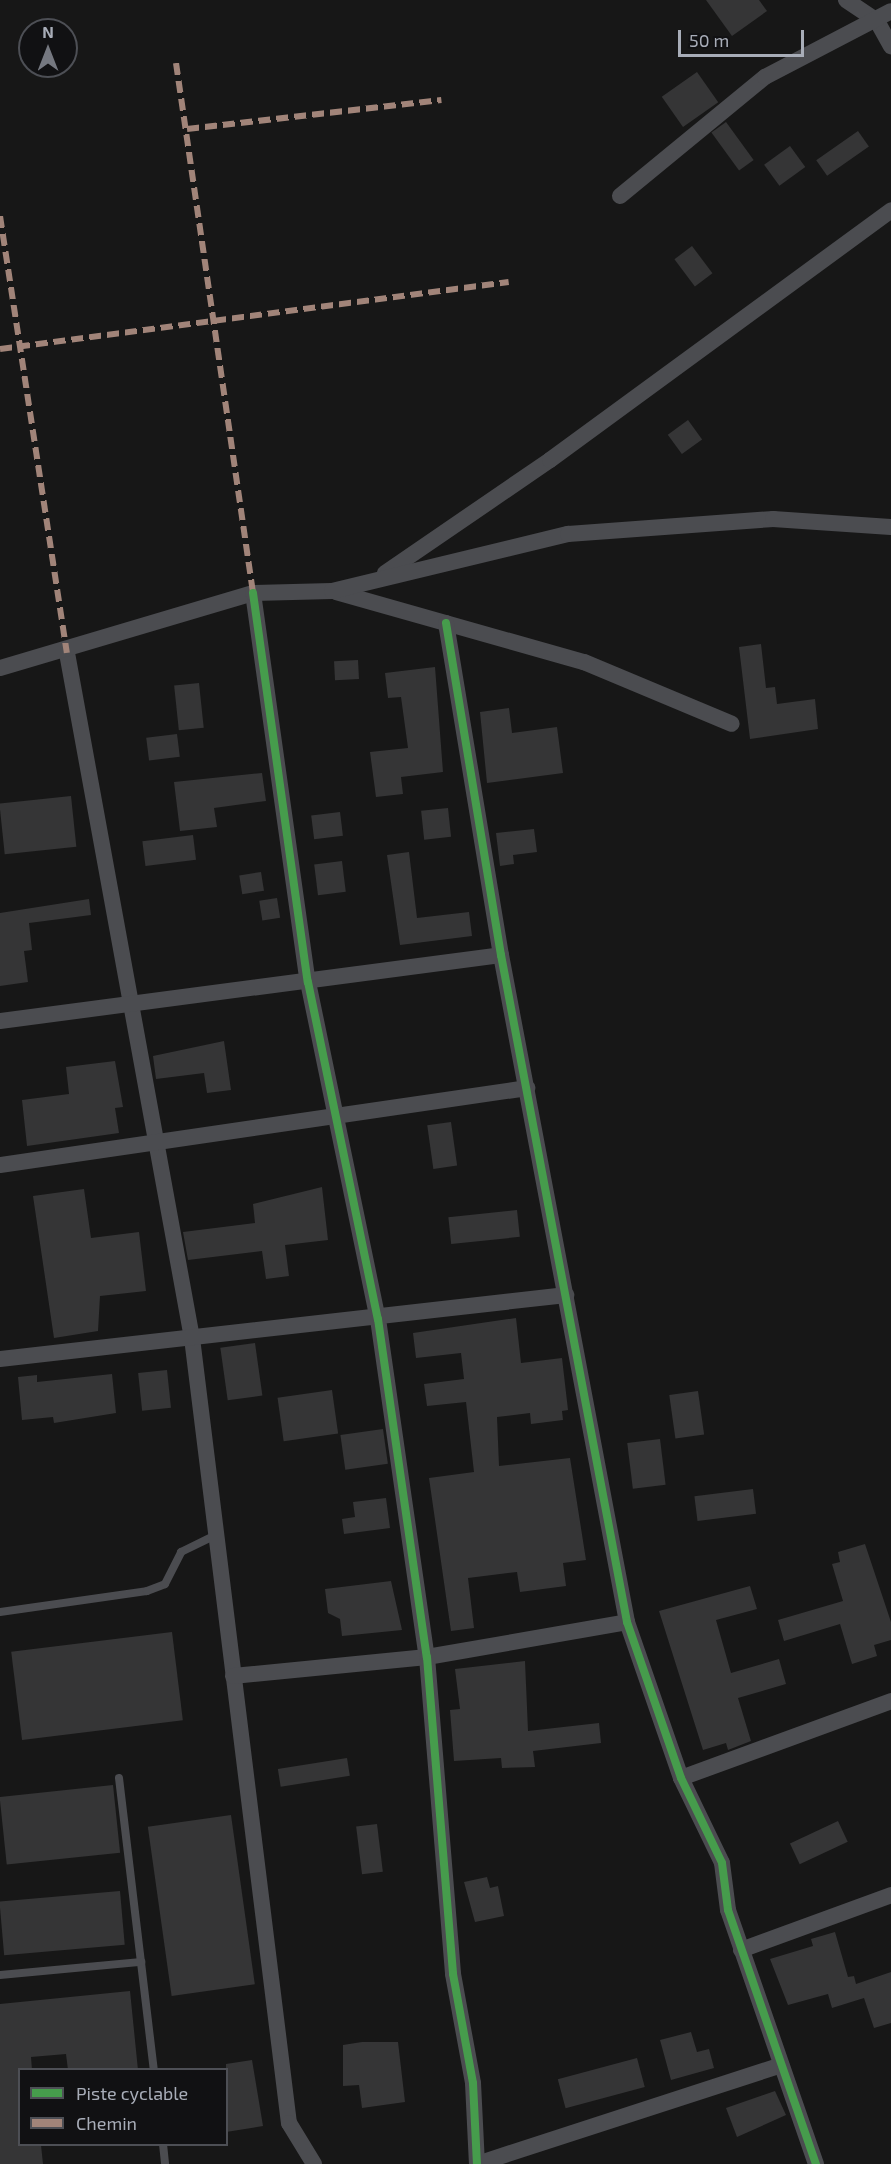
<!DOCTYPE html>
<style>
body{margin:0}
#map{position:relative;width:891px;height:2164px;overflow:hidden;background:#171717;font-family:"Exo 2",sans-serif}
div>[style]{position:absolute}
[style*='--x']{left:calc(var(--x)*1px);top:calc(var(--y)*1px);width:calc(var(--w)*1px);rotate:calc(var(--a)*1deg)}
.building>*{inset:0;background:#353536;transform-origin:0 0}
.lane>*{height:8px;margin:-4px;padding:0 4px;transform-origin:4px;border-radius:4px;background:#4b4c50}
.street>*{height:16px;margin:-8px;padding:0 8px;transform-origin:8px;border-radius:8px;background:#4b4c50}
.quiet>*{height:6px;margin-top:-3px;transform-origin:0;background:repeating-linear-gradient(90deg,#a18479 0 12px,transparent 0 18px)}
.cycleway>*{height:8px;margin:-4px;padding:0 4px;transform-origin:4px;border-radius:4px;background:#469c4c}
span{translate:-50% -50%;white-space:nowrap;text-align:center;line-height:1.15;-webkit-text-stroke:6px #111113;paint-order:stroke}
.legend{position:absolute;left:18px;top:2068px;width:210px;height:78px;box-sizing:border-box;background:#111113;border:2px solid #4d4f55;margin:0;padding:8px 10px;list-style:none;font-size:18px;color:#a8adb8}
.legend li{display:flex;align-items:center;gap:12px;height:30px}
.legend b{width:30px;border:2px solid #4d4f55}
.north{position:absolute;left:18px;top:18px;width:60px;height:60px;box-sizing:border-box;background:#111113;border:2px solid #4d4f55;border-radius:50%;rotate:0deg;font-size:16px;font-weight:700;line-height:24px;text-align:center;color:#a8adb8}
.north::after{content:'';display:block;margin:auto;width:21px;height:27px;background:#757880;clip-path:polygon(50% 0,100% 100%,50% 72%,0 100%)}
.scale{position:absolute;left:678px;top:30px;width:126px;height:27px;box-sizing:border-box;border:3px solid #a8adb8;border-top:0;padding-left:8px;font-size:18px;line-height:21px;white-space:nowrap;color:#a8adb8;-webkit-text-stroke:4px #111113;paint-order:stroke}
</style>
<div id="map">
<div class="building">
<i style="clip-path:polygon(706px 0,759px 0,767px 11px,732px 36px)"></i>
<i style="left:697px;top:72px;width:37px;height:43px;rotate:55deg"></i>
<i style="left:726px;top:122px;width:47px;height:18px;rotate:54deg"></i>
<i style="left:858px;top:131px;width:19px;height:51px;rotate:55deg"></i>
<i style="left:790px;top:146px;width:26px;height:32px;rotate:54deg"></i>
<i style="left:692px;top:246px;width:34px;height:22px;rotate:53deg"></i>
<i style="left:688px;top:420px;width:24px;height:25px;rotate:54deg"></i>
<i style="clip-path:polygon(761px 644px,766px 688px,775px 687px,777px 704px,815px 699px,818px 729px,750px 739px,739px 647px)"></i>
<i style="left:358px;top:660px;width:19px;height:24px;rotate:87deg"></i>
<i style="clip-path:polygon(435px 667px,443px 772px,401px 777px,403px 794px,376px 797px,370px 752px,408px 748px,401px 697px,388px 698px,385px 673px)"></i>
<i style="left:199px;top:683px;width:45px;height:25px;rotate:84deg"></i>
<i style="clip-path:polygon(509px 708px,512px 733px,557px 727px,563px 773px,487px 783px,480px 712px)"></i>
<i style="left:177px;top:734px;width:23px;height:31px;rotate:83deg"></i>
<i style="clip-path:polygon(262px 773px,266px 801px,214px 808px,217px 827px,180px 831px,174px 782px)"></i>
<i style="left:71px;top:796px;width:51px;height:72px;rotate:84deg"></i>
<i style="left:448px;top:808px;width:29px;height:27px;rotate:84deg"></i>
<i style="left:340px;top:812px;width:24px;height:29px;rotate:83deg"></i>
<i style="clip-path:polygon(534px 829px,537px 852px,513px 855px,514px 864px,500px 866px,496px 833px)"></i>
<i style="left:193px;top:835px;width:25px;height:51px;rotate:83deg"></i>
<i style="clip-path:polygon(409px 852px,417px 918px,469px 912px,472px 936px,400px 945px,387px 855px)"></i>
<i style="left:342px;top:861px;width:31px;height:28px;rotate:83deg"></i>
<i style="left:261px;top:872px;width:19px;height:22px;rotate:81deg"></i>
<i style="left:277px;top:898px;width:20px;height:18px;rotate:81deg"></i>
<i style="clip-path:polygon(89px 899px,91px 915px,29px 923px,32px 950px,24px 951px,28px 982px,0 986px,0 913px)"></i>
<i style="clip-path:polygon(224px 1041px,231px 1090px,207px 1093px,204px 1073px,156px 1079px,153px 1056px)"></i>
<i style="clip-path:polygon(115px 1061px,123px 1107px,115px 1108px,119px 1133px,27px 1146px,22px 1100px,69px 1094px,66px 1067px)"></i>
<i style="left:451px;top:1122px;width:44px;height:24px;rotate:82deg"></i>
<i style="clip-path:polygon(322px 1187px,328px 1240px,285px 1245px,289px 1276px,266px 1279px,262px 1251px,188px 1260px,183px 1232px,255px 1223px,253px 1204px)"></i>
<i style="clip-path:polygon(84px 1189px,91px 1238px,139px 1232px,146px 1291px,100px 1296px,98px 1331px,54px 1338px,33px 1196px)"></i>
<i style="left:517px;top:1210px;width:27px;height:69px;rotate:84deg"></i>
<i style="clip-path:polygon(516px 1318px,521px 1363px,562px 1358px,568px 1410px,562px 1411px,563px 1420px,531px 1424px,530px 1413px,497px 1417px,499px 1466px,570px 1458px,586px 1560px,563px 1563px,566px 1586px,520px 1592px,517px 1572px,468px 1578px,474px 1628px,451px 1631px,429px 1478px,474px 1472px,466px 1402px,427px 1406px,424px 1384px,464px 1379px,461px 1353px,416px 1358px,413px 1333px)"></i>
<i style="left:255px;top:1343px;width:53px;height:35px;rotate:82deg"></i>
<i style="left:167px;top:1370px;width:38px;height:29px;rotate:84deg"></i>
<i style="clip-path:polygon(112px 1374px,116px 1413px,54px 1423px,53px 1417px,22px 1420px,18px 1377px,37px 1375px,37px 1382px)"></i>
<i style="left:332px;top:1390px;width:44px;height:55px;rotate:82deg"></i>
<i style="left:698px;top:1391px;width:44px;height:29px;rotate:82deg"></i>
<i style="left:383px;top:1429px;width:35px;height:43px;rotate:82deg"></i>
<i style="left:660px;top:1439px;width:46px;height:33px;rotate:83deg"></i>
<i style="left:753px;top:1489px;width:25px;height:59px;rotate:83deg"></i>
<i style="clip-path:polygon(386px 1498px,390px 1528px,344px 1534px,342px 1519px,355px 1517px,353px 1502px)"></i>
<i style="clip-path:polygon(865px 1544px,891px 1622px,891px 1640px,874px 1645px,877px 1656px,852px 1664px,840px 1624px,784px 1641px,778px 1620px,843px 1601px,832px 1564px,840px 1562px,838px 1552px)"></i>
<i style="clip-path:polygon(391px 1581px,402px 1630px,342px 1636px,340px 1619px,328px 1613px,325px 1589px)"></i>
<i style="clip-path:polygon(750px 1586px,757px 1609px,716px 1620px,731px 1673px,779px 1659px,786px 1684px,738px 1698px,751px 1741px,728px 1750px,726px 1743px,703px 1750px,659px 1611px)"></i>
<i style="left:172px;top:1632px;width:89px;height:162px;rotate:83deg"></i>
<i style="clip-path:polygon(525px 1661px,528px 1731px,599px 1723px,601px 1743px,533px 1751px,535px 1767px,502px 1768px,501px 1758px,454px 1761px,450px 1710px,460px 1709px,455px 1669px)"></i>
<i style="left:347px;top:1758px;width:18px;height:70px;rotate:81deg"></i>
<i style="left:113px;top:1785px;width:68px;height:114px;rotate:84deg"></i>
<i style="left:231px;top:1815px;width:171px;height:84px;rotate:82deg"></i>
<i style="left:838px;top:1821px;width:23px;height:53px;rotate:65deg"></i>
<i style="left:377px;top:1824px;width:48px;height:21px;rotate:83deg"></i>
<i style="clip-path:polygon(487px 1877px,490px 1888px,498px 1886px,504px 1916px,475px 1922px,464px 1882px)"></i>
<i style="left:120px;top:1891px;width:54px;height:121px;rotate:85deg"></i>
<i style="clip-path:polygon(835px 1932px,848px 1977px,854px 1976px,856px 1984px,891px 1972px,891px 2023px,874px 2028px,864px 1998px,832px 2008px,828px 1994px,788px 2005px,770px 1959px,813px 1946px,811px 1939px)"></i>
<i style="clip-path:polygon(130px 1991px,138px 2070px,68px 2070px,66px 2054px,31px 2057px,32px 2070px,20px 2070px,20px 2145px,41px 2145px,43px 2164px,0 2164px,0 2004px)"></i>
<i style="clip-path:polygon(691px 2032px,697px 2052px,709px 2049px,714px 2068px,671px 2080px,660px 2040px)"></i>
<i style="clip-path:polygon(362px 2042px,398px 2042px,405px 2102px,362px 2108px,359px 2085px,343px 2086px,343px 2045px)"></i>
<i style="left:637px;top:2058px;width:30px;height:82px;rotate:75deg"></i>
<i style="clip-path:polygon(252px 2060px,263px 2126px,226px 2132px,226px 2064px)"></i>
<i style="clip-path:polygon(775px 2091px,786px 2115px,737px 2137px,726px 2108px)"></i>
</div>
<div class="lane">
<i style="--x:0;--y:1612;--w:148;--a:-8.1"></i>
<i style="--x:147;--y:1591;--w:19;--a:-21"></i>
<i style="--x:165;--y:1584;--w:36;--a:-63"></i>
<i style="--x:181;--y:1552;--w:39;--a:-26"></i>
<i style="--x:119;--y:1778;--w:294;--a:83.2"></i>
<i style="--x:0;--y:1975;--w:142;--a:-5.3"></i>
<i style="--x:163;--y:2144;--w:20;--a:84"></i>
</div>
<div class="street">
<i style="--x:846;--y:0;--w:37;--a:34"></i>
<i style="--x:877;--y:21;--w:29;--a:61"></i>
<i style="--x:620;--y:196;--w:188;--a:-39.4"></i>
<i style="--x:765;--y:77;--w:142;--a:-27.6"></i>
<i style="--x:385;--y:573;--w:200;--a:-34.4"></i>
<i style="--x:550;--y:460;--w:423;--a:-36.2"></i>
<i style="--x:336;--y:592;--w:258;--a:15.8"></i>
<i style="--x:584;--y:662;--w:160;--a:22.7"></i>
<i style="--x:253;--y:593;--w:393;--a:82"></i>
<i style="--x:308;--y:982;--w:344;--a:78.3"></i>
<i style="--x:378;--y:1319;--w:342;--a:81.8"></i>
<i style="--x:427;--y:1657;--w:318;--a:85.3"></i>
<i style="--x:453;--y:1974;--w:111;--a:79.6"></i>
<i style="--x:473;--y:2083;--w:81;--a:87.2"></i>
<i style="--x:446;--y:623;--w:337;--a:80.6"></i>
<i style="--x:501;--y:955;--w:679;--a:79.3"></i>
<i style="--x:627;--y:1622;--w:165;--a:70.9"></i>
<i style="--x:681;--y:1778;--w:94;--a:64.2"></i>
<i style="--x:722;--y:1863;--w:47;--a:82.7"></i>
<i style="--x:728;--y:1910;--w:269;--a:70.9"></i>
<i style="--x:67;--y:653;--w:696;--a:79.66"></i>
<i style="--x:192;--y:1338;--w:791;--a:82.96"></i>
<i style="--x:289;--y:2123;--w:48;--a:58.6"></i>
<i style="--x:0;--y:668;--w:264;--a:-16.5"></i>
<i style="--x:253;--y:593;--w:79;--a:-1.5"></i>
<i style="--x:332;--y:591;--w:243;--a:-13.6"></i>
<i style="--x:568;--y:534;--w:206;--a:-4.2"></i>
<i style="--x:773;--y:519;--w:118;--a:3.9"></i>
<i style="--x:0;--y:1021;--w:505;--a:-7.5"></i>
<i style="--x:0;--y:1165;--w:533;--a:-8.31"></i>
<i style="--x:0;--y:1359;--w:570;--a:-6.45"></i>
<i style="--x:233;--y:1676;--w:195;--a:-5.6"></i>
<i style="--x:427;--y:1657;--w:203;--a:-9.9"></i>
<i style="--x:681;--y:1778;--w:224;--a:-20.1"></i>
<i style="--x:741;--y:1950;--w:160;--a:-20.1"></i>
<i style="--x:477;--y:2164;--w:320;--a:-18"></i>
</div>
<div class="quiet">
<i style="--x:176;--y:63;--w:536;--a:81.73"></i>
<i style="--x:187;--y:129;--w:256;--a:-6.5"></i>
<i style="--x:0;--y:216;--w:442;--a:81.3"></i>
<i style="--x:0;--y:349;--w:513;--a:-7.5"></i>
</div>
<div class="cycleway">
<i style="--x:253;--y:593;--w:393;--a:82"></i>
<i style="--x:308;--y:982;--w:344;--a:78.3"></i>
<i style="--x:378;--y:1319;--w:342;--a:81.8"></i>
<i style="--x:427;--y:1657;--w:318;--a:85.3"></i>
<i style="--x:453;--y:1974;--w:111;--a:79.6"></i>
<i style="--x:473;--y:2083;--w:81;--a:87.2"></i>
<i style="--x:446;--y:623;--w:337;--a:80.6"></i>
<i style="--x:501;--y:955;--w:679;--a:79.3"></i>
<i style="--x:627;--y:1622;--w:165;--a:70.9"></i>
<i style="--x:681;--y:1778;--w:94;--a:64.2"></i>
<i style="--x:722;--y:1863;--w:47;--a:82.7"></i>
<i style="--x:728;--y:1910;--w:269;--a:70.9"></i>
</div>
<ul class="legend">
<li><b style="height:8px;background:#469c4c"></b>Piste cyclable</li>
<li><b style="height:8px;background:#a18479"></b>Chemin</li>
</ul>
<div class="north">N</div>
<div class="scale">50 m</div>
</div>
